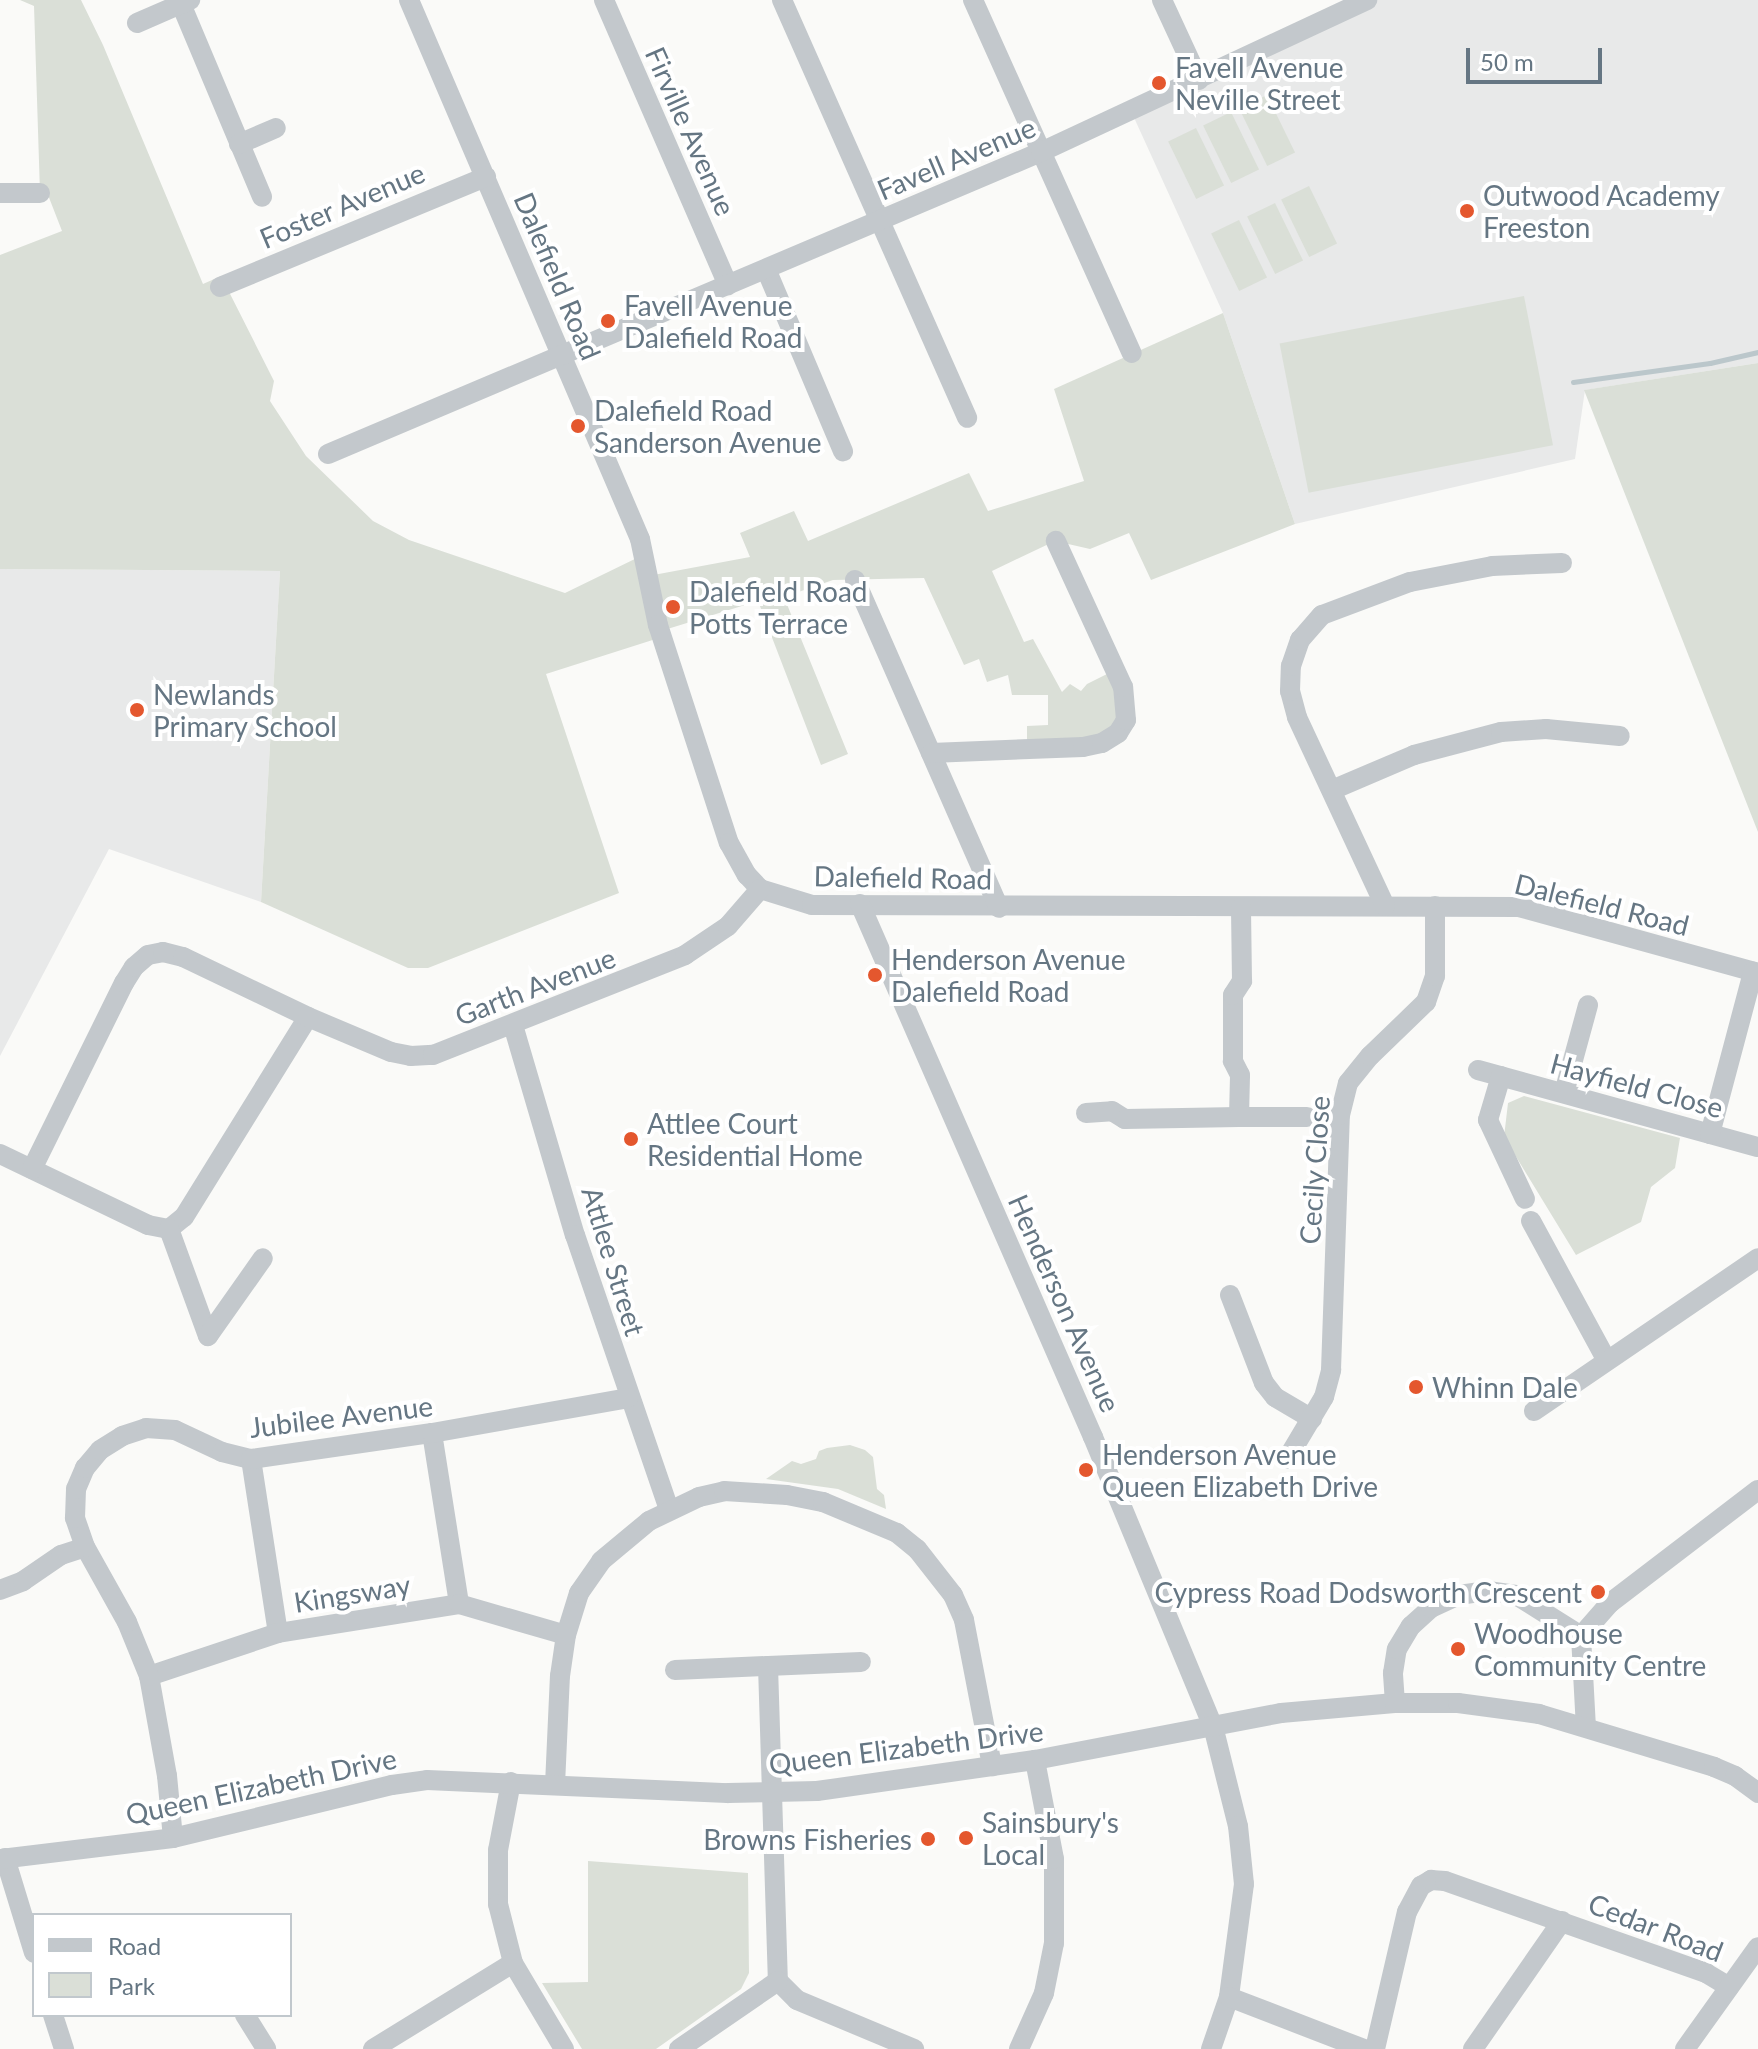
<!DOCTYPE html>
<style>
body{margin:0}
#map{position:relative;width:1758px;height:2049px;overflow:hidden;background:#fafaf8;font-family:Lato,sans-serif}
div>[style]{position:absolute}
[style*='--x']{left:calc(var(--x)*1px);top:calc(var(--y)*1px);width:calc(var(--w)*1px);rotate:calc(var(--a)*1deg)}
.built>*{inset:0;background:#e8e9e9}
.green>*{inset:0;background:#dadfd7;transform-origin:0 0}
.stream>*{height:5px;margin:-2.5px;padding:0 2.5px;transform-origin:2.5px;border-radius:2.5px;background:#bbc7cb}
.minor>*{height:20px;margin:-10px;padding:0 10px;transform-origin:10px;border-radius:10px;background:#c3c8cc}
.dots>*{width:22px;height:22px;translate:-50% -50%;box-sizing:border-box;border:4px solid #fff;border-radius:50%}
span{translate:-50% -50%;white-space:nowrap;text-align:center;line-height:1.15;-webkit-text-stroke:8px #fff;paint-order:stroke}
.poi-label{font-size:28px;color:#657683}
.left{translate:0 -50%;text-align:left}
.right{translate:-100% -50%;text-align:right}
.street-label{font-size:28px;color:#657683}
.legend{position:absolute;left:32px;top:1913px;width:260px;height:104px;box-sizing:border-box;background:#fff;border:2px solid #c1c8cd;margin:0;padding:10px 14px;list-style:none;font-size:24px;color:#657683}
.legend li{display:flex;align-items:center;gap:16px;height:40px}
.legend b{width:40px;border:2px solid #c1c8cd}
.scale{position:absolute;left:1466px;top:48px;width:136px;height:36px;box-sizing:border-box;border:4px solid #657683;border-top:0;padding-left:10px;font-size:24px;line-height:28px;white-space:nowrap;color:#657683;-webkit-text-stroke:6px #fff;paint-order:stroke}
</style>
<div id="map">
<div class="built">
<i style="clip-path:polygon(1367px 0,1758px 0,1758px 363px,1585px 390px,1575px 459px,1295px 524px,1223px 313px,1131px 111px)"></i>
<i style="clip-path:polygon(0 569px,280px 571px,261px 902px,109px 849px,0 1056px)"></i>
</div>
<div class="green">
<i style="clip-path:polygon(20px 0,81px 0,103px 45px,203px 284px,221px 276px,274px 381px,270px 401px,306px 456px,373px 521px,409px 540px,565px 593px,643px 555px,648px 576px,750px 557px,740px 533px,794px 511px,808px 541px,969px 473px,988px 511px,1084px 481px,1054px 389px,1223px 313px,1295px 524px,1151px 580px,1129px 533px,1090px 549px,1055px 541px,992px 571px,1024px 642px,1033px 639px,1062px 692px,1070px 684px,1081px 691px,1087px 684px,1115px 670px,1118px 733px,1027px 749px,1027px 726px,1048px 725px,1048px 695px,1012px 695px,1008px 675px,987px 682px,979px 659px,964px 665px,924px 578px,833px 580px,784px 597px,848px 754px,821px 765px,758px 601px,661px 631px,662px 637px,546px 674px,619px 893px,428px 968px,408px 968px,261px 902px,280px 571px,0 569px,0 255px,62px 231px,48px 195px,40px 193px,34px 6px)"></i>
<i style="left:1267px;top:95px;width:64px;height:31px;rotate:64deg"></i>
<i style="left:1231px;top:112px;width:64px;height:31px;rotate:64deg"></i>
<i style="left:1196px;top:128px;width:64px;height:31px;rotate:64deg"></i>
<i style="left:1309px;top:186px;width:64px;height:31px;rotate:64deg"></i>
<i style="left:1275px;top:203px;width:64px;height:31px;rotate:64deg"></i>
<i style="left:1239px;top:220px;width:64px;height:31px;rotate:64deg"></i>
<i style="left:1524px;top:296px;width:152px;height:249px;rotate:79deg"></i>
<i style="clip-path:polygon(1758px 363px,1758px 832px,1584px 390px)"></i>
<i style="clip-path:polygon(1524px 1096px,1680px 1138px,1675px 1168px,1651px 1187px,1641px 1222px,1576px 1255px,1504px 1137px,1508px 1103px)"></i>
<i style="clip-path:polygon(850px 1445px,865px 1450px,873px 1457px,877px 1489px,884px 1495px,886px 1509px,838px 1489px,766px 1479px,792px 1461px,801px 1464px,816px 1459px,819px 1451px,827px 1448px)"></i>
<i style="clip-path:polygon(588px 1861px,748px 1873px,749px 1973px,741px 1989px,656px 2049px,582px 2049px,542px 1983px,588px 1982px)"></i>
</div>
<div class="stream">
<i style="--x:1573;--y:382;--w:138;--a:-7.9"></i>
<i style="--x:1710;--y:363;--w:49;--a:-12.9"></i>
</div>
<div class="minor">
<i style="--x:409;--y:0;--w:586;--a:66.8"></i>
<i style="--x:640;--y:539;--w:88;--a:78.2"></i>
<i style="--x:658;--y:625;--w:229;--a:72"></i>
<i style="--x:729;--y:843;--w:37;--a:61"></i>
<i style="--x:747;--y:875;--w:19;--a:47"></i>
<i style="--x:760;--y:889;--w:54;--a:17.1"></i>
<i style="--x:812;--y:905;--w:707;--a:0.16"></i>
<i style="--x:1519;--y:907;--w:248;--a:15.4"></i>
<i style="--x:604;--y:0;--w:311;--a:66.5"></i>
<i style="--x:782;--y:0;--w:457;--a:66.1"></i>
<i style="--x:973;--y:0;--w:387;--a:65.8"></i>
<i style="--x:1162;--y:0;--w:88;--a:65.2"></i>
<i style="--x:181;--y:4;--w:209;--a:67.2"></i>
<i style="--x:137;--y:23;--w:58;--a:-23.5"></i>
<i style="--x:239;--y:144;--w:40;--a:-23.4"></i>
<i style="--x:0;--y:193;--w:40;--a:0"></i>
<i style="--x:766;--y:269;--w:198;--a:67.1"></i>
<i style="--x:220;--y:287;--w:288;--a:-22.5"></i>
<i style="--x:328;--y:454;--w:774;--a:-22.96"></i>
<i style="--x:1041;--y:152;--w:360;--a:-25"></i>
<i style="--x:855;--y:580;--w:358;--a:66.3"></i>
<i style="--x:931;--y:753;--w:152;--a:-2.3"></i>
<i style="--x:1083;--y:747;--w:19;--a:-12"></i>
<i style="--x:1102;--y:743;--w:19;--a:-32"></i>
<i style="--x:1118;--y:733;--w:15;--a:-58"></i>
<i style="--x:1126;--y:720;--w:33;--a:-95"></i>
<i style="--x:1123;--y:687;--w:161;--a:-114.7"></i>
<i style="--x:1332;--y:790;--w:89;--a:-23.1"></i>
<i style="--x:1414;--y:755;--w:90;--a:-14.8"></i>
<i style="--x:1501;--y:732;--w:45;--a:-3.8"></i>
<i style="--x:1546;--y:729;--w:74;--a:5.4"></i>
<i style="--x:860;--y:904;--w:582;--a:66.39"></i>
<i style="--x:1093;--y:1437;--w:313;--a:67.5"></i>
<i style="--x:1213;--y:1726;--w:103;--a:76"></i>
<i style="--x:1238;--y:1826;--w:58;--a:84.1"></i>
<i style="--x:1244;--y:1884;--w:114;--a:97.6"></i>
<i style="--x:1229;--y:1997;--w:55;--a:109.1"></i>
<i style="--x:1385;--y:906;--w:208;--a:-115"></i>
<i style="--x:1297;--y:717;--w:27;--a:-105"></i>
<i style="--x:1290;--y:691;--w:25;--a:-88"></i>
<i style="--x:1291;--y:666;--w:28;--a:-71"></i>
<i style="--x:1300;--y:640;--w:33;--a:-49"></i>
<i style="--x:1322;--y:615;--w:94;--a:-20.6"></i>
<i style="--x:1410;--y:582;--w:84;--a:-11"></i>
<i style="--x:1492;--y:566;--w:70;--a:-2.5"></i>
<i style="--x:513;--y:1025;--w:219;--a:73.6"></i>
<i style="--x:575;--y:1235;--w:291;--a:71.1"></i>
<i style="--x:1478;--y:1070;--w:290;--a:15.4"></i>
<i style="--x:1501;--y:1076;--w:46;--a:106.5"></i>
<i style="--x:1488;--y:1120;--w:87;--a:64.9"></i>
<i style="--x:1564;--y:1093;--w:91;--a:-74.7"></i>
<i style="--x:1086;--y:1113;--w:26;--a:-4"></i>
<i style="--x:1112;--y:1111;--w:15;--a:32"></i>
<i style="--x:1125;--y:1119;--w:114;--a:-1"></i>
<i style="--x:1239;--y:1117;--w:42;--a:-88.6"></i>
<i style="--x:1240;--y:1075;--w:16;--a:-117"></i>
<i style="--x:1233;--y:1061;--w:66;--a:-90"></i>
<i style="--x:1233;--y:995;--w:17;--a:-57"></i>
<i style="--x:1242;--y:981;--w:73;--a:-90.8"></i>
<i style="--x:1239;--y:1117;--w:68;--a:0"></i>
<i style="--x:1710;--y:1134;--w:168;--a:-75.1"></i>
<i style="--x:0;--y:1154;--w:164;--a:25.6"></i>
<i style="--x:148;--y:1225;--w:21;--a:11"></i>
<i style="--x:169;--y:1229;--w:19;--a:-39"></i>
<i style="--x:184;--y:1217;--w:235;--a:-58.2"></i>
<i style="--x:32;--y:1169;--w:208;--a:-63.7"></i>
<i style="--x:124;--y:983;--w:19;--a:-58"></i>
<i style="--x:134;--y:967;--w:18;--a:-41"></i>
<i style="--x:148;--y:955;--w:15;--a:-11"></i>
<i style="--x:163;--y:952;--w:21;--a:14"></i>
<i style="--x:183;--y:957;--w:139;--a:25.6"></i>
<i style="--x:308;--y:1017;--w:90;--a:22.9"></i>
<i style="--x:391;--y:1052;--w:20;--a:11"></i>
<i style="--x:411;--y:1056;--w:22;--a:-3"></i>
<i style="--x:433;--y:1055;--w:271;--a:-21.6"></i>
<i style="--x:685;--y:955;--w:52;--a:-34"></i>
<i style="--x:728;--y:926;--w:49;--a:-49.1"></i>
<i style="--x:1531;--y:1221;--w:159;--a:61.5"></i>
<i style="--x:169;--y:1229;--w:114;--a:70"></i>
<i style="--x:208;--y:1336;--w:95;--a:-54.8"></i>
<i style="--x:1230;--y:1295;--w:94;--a:68.9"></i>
<i style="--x:1264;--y:1383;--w:18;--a:52"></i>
<i style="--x:1275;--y:1397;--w:43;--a:30.7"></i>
<i style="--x:1534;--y:1411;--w:271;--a:-34.3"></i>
<i style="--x:432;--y:1433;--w:173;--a:81"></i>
<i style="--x:251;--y:1459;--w:176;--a:81.2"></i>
<i style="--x:1287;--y:1459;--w:72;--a:-59.2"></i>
<i style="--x:1324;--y:1397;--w:28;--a:-75"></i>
<i style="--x:1331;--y:1370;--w:255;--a:-88"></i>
<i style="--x:1340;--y:1115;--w:33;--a:-76"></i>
<i style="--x:1348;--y:1083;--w:35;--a:-51"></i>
<i style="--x:1370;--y:1056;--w:78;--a:-44"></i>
<i style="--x:1426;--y:1002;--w:28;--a:-71"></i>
<i style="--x:1435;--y:976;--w:70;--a:-90"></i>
<i style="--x:0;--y:1590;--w:25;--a:-21"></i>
<i style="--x:23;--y:1581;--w:46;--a:-34.4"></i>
<i style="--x:61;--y:1555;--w:25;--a:-18"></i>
<i style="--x:1581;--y:1636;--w:44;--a:-48.7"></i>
<i style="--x:1610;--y:1603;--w:186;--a:-37.4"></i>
<i style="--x:768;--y:1666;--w:315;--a:88.2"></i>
<i style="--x:778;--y:1981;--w:27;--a:45"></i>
<i style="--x:797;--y:2000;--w:127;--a:22.7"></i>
<i style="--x:675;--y:1670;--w:186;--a:-2.5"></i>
<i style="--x:149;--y:1676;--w:136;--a:-18.4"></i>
<i style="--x:278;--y:1633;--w:183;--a:-9.1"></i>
<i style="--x:459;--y:1604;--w:111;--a:16.2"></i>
<i style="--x:1395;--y:1703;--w:30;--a:-94"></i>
<i style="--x:1393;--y:1673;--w:24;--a:-81"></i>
<i style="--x:1397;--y:1649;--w:27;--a:-59"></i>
<i style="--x:1411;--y:1626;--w:27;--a:-42"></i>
<i style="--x:1431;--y:1608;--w:31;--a:-25"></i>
<i style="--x:1459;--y:1595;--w:29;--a:-8"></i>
<i style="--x:1488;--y:1591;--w:28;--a:8"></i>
<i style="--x:1516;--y:1595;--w:77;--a:32.2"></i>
<i style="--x:1581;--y:1636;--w:91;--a:86.9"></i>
<i style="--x:511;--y:1782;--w:69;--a:100.8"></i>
<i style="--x:498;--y:1850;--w:54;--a:90"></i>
<i style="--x:498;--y:1904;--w:61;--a:75.7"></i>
<i style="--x:513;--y:1963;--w:100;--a:59.3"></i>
<i style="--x:555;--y:1785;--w:109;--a:-87.4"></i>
<i style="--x:560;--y:1676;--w:41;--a:-81.7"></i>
<i style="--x:566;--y:1635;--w:44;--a:-72.8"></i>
<i style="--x:579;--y:1593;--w:39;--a:-55"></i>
<i style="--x:601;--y:1561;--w:62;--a:-39.8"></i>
<i style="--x:649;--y:1521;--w:55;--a:-25.6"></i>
<i style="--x:699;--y:1497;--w:26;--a:-13"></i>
<i style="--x:724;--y:1491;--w:63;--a:3.6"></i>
<i style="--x:787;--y:1495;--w:37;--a:11"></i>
<i style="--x:823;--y:1502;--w:80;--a:22.7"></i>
<i style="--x:897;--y:1533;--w:26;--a:39"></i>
<i style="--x:917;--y:1549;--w:58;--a:52"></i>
<i style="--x:953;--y:1595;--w:27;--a:66"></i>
<i style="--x:964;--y:1620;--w:149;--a:79.1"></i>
<i style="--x:173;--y:1838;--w:62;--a:-95.5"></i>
<i style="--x:167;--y:1776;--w:102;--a:-100.2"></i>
<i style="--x:149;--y:1676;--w:58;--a:-112.2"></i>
<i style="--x:127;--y:1622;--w:86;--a:-119.2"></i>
<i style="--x:85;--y:1547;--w:31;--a:-109"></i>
<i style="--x:75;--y:1518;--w:29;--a:-88"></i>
<i style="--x:76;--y:1489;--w:23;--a:-67"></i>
<i style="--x:85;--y:1468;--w:23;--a:-50"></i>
<i style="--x:100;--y:1450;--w:26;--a:-32"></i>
<i style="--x:122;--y:1436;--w:25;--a:-18"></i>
<i style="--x:146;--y:1428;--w:29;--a:4"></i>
<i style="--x:175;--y:1430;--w:52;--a:25.1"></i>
<i style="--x:222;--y:1452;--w:30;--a:14"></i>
<i style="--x:251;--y:1459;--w:183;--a:-8.2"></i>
<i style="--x:432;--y:1433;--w:199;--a:-10.1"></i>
<i style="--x:5;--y:1858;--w:99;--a:73"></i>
<i style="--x:0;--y:1859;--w:174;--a:-6.9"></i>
<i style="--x:173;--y:1838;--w:225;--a:-13.6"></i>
<i style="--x:392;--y:1785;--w:35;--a:-8"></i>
<i style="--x:427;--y:1780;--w:301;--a:2.5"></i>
<i style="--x:728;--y:1793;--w:89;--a:-1.3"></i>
<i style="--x:817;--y:1791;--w:220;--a:-8.1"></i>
<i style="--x:1035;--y:1760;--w:250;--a:-10.8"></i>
<i style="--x:1281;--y:1713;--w:114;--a:-5"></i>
<i style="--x:1395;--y:1703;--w:63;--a:0"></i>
<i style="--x:1458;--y:1703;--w:82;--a:7.7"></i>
<i style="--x:1539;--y:1714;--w:183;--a:16.8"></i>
<i style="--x:1714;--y:1767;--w:23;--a:23"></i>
<i style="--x:1735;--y:1776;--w:29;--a:36"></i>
<i style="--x:1229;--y:1997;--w:145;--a:21.1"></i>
<i style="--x:53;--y:2015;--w:36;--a:72"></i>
<i style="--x:245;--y:2015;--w:40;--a:58"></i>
<i style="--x:373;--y:2049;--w:164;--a:-31.6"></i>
<i style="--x:679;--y:2049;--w:120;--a:-34.5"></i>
<i style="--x:1019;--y:2049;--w:61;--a:-65.9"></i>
<i style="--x:1044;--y:1993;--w:51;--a:-78.7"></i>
<i style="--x:1054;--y:1943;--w:84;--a:-90"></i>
<i style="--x:1054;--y:1859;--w:101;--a:-100.9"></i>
<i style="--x:1375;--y:2049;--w:141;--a:-76.9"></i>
<i style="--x:1407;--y:1912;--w:30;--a:-62"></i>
<i style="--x:1421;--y:1886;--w:12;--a:-31"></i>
<i style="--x:1431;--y:1880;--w:14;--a:4"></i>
<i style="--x:1445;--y:1881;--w:277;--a:19.4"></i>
<i style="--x:1706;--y:1973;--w:27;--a:31"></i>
<i style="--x:1473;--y:2049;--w:156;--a:-55.2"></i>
<i style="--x:1685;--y:2049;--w:125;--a:-54.4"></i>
</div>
<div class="dots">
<i style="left:1159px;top:83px;background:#e4572e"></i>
<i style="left:1467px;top:211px;background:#e4572e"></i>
<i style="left:608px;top:321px;background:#e4572e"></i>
<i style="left:578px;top:426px;background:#e4572e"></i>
<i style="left:673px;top:607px;background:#e4572e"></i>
<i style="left:137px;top:710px;background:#e4572e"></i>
<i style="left:875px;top:975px;background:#e4572e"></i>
<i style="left:631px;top:1139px;background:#e4572e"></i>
<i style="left:1416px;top:1387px;background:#e4572e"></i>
<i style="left:1086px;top:1470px;background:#e4572e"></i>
<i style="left:1598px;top:1592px;background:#e4572e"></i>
<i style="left:1458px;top:1649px;background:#e4572e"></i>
<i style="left:966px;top:1838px;background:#e4572e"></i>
<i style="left:928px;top:1839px;background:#e4572e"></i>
</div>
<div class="poi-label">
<span class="left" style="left:1175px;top:83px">Favell Avenue<br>Neville Street</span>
<span class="left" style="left:1483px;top:211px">Outwood Academy<br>Freeston</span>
<span class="left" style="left:624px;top:321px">Favell Avenue<br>Dalefield Road</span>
<span class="left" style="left:594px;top:426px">Dalefield Road<br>Sanderson Avenue</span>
<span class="left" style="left:689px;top:607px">Dalefield Road<br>Potts Terrace</span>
<span class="left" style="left:153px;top:710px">Newlands<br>Primary School</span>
<span class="left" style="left:891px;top:975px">Henderson Avenue<br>Dalefield Road</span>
<span class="left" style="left:647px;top:1139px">Attlee Court<br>Residential Home</span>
<span class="left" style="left:1432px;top:1387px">Whinn Dale</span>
<span class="left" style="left:1102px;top:1470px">Henderson Avenue<br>Queen Elizabeth Drive</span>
<span class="right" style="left:1582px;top:1592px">Cypress Road Dodsworth Crescent</span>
<span class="left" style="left:1474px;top:1649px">Woodhouse<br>Community Centre</span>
<span class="left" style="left:982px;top:1838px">Sainsbury's<br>Local</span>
<span class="right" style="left:912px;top:1839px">Browns Fisheries</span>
</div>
<div class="street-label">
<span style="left:691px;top:131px;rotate:66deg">Firville Avenue</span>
<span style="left:956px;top:158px;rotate:-23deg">Favell Avenue</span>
<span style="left:342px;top:205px;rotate:-23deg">Foster Avenue</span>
<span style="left:558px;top:276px;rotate:67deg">Dalefield Road</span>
<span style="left:903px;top:877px;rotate:1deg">Dalefield Road</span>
<span style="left:1602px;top:904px;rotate:14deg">Dalefield Road</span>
<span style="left:535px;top:986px;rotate:-21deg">Garth Avenue</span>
<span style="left:1637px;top:1085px;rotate:15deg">Hayfield Close</span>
<span style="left:1314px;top:1170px;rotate:-86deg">Cecily Close</span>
<span style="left:614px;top:1261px;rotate:73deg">Attlee Street</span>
<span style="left:1065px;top:1303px;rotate:66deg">Henderson Avenue</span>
<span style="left:341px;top:1416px;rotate:-7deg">Jubilee Avenue</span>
<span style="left:352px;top:1593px;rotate:-9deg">Kingsway</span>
<span style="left:906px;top:1747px;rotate:-7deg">Queen Elizabeth Drive</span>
<span style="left:261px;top:1786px;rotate:-12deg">Queen Elizabeth Drive</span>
<span style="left:1656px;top:1927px;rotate:21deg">Cedar Road</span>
</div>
<ul class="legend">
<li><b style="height:10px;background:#c3c8cc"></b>Road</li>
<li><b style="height:22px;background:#dadfd7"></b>Park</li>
</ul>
<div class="scale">50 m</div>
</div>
